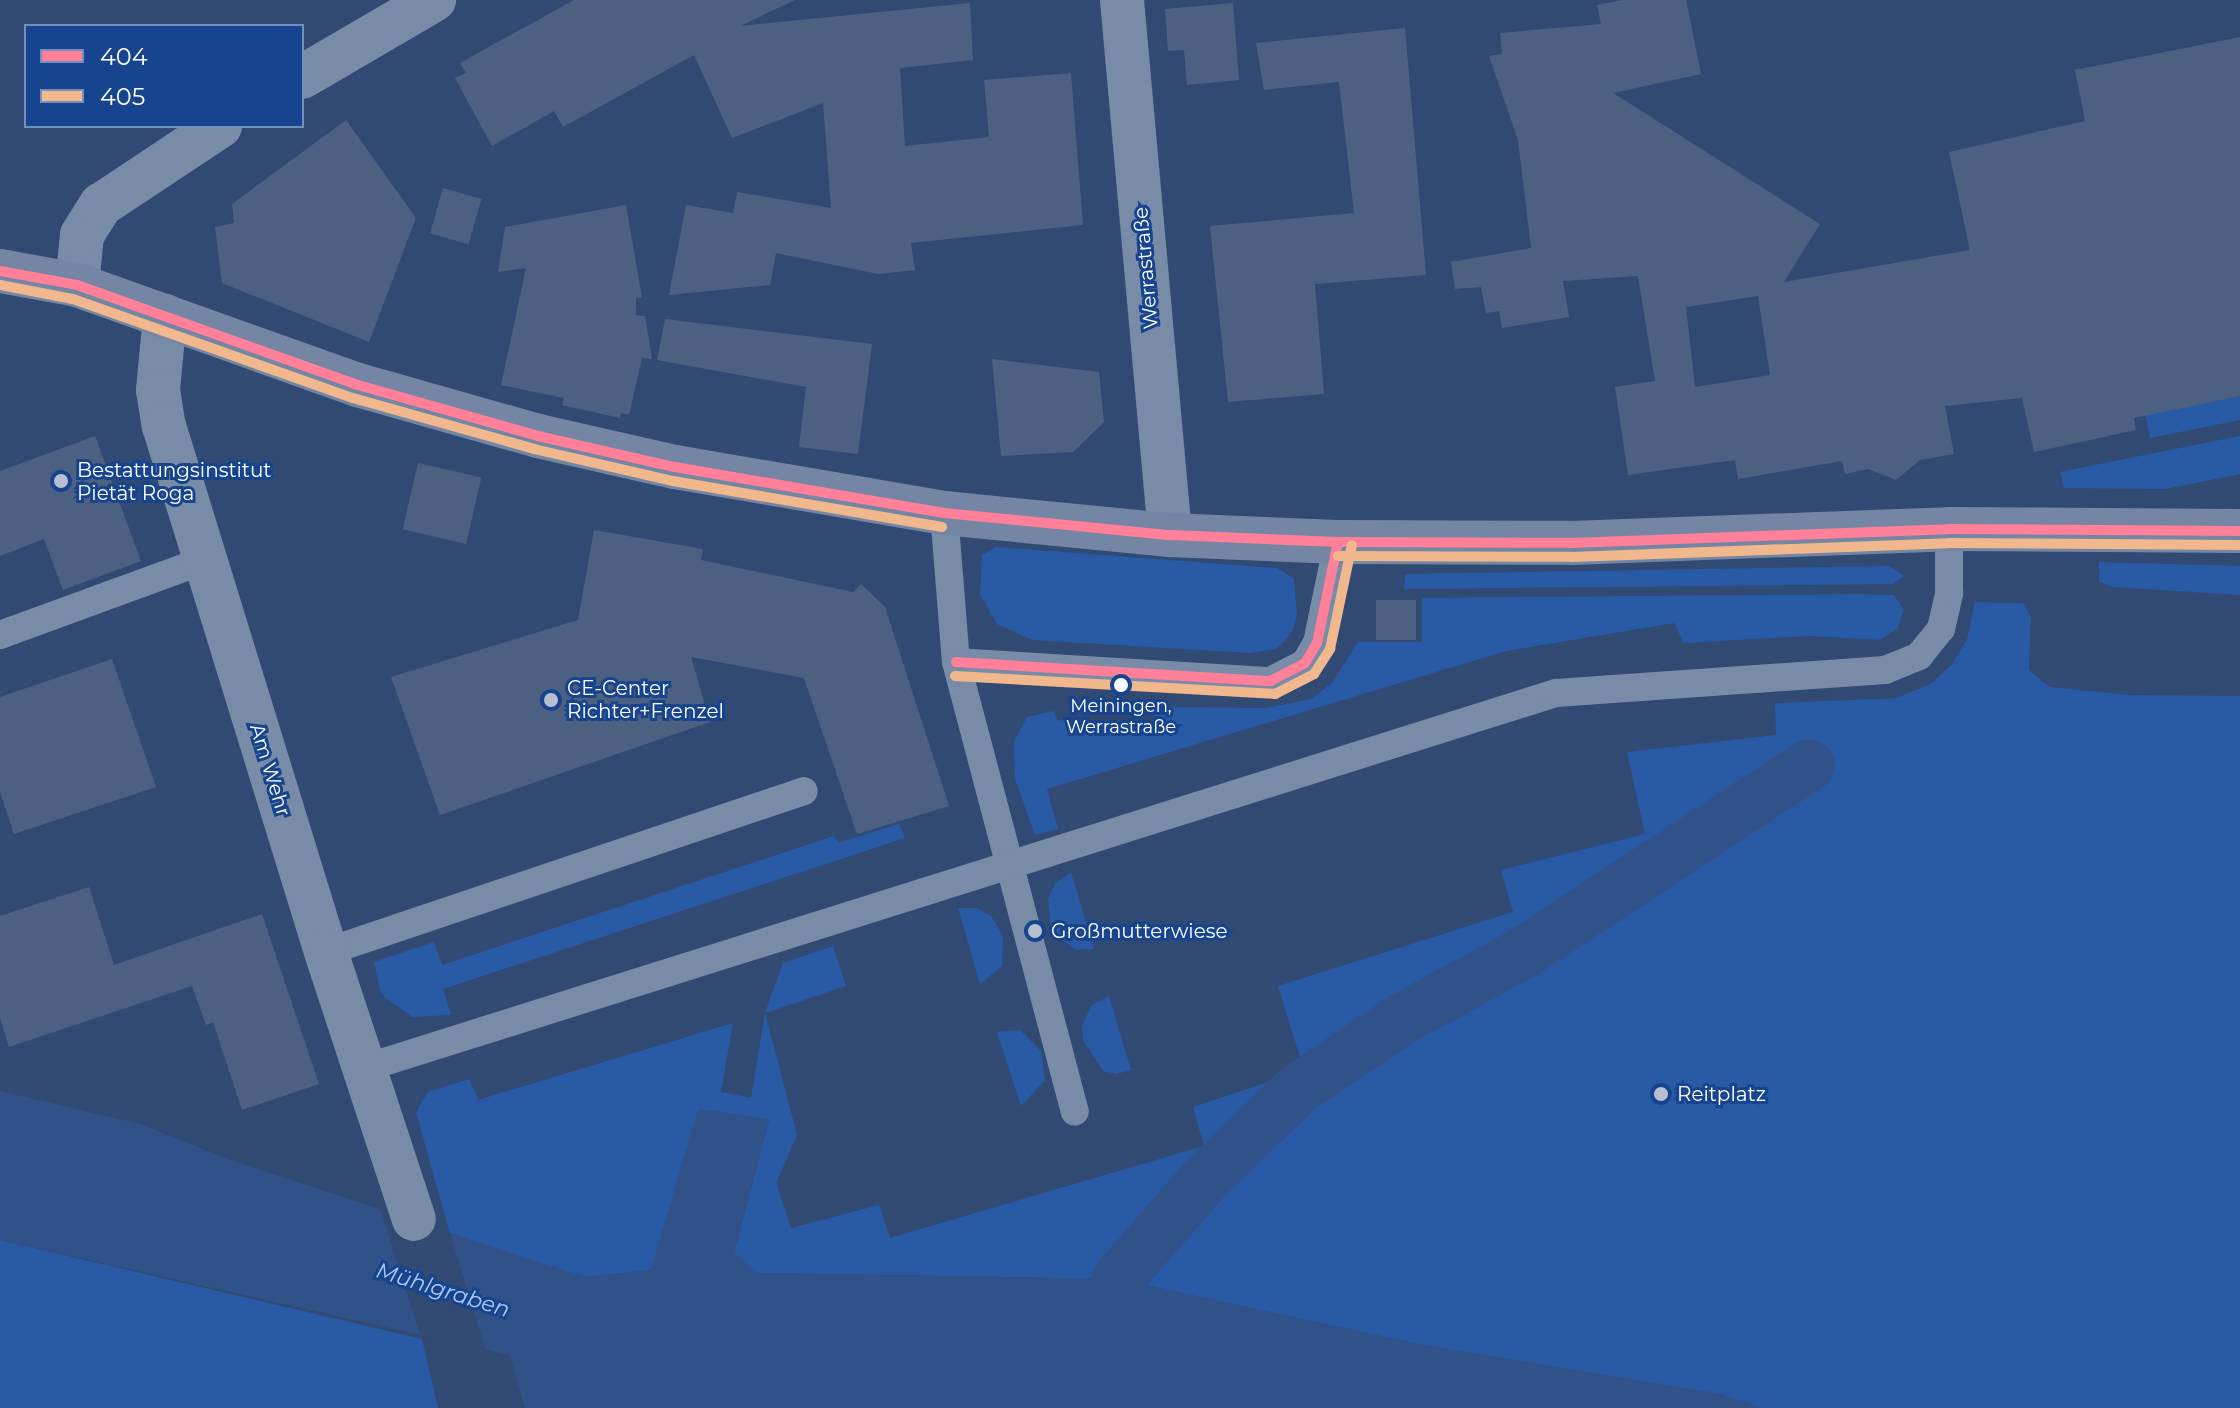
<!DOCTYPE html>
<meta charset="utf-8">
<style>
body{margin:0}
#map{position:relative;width:2240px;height:1408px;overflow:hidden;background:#314a74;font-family:Montserrat,sans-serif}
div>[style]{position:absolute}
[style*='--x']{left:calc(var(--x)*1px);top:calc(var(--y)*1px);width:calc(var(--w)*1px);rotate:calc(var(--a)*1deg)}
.green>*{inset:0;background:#295aa6}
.water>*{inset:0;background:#315289}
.pier>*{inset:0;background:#314a74}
.canal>*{height:52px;margin:-26px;padding:0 26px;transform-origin:26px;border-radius:26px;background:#315289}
.building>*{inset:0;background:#4c6182;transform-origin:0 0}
.lane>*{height:28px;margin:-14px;padding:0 14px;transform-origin:14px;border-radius:14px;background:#788ba7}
.street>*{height:44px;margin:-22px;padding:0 22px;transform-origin:22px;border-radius:22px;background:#788ba7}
.secondary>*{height:44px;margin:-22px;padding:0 22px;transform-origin:22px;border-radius:22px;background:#7486a3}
.bus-1>*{height:10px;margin:-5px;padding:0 5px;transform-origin:5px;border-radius:5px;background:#ff8098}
.bus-2>*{height:10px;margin:-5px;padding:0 5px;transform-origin:5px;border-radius:5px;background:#f1b78d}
.dots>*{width:22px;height:22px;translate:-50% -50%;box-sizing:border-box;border:4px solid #16448f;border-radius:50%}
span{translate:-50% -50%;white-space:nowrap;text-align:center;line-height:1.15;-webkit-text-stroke:6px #16448f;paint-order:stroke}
.bus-label{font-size:18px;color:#fff}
.street-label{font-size:20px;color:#fff}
.poi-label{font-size:20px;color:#fff}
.left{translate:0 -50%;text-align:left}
.water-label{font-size:22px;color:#aecbf7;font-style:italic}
.legend{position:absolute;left:24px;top:24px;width:280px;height:104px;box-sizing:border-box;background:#16448f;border:2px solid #738fbc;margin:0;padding:10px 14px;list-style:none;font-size:24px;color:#fff}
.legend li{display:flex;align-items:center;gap:16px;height:40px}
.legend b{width:40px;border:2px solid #738fbc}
</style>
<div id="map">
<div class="green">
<i style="clip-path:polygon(2113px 261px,2175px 409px,2240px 396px,2240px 420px,2150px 438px)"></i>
<i style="clip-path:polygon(2240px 436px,2240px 474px,2165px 489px,2064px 488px,2060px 472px)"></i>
<i style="clip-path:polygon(996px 547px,1277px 568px,1294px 579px,1297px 616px,1291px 634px,1276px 649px,1250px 653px,1032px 640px,997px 624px,980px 594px,982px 555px)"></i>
<i style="clip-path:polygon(2099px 562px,2240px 566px,2240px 595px,2112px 587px,2099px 581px)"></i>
<i style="clip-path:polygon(1889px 566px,1904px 576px,1893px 584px,1404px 589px,1405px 574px)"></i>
<i style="clip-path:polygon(1858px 594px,1894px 595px,1904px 610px,1898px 627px,1881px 640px,1809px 636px,1684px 643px,1674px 623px,1506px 651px,1047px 789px,1058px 829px,1035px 835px,1015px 779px,1014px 742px,1027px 717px,1054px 711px,1057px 720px,1153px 726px,1156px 707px,1266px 708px,1311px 699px,1332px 683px,1358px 642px,1422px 642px,1422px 598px)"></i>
<i style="clip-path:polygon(1975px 602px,2023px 603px,2031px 618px,2029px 670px,2050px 687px,2129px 695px,2240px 696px,2240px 1408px,1763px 1408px,1413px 1343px,1118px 1279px,756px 1273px,734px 1253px,769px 1120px,699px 1109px,651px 1270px,585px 1277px,450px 1234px,416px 1112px,428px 1092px,469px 1079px,478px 1100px,733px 1023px,721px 1092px,751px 1098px,765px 1013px,783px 963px,833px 946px,846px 986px,765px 1013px,797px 1135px,776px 1183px,791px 1228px,879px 1205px,890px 1238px,1204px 1146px,1193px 1107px,1304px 1070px,1278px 986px,1513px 912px,1501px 870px,1645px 834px,1627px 752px,1776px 735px,1775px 703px,1897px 698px,1932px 683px,1951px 665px,1967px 640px)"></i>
<i style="clip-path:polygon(899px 824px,905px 838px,443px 989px,451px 1015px,412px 1017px,381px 994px,374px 962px,434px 942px,442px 965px,834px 836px,838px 843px)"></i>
<i style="clip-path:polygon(1071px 872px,1094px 949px,1075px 950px,1051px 931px,1048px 899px,1055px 884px)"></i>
<i style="clip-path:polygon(958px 908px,976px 908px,991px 916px,1003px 936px,1002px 966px,980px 984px)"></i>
<i style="clip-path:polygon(1109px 996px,1131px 1070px,1116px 1074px,1103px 1071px,1083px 1040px,1082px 1025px,1092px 1005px)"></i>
<i style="clip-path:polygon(1020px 1030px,1041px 1051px,1045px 1080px,1021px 1106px,997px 1032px)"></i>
<i style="clip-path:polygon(0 1240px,422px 1339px,438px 1408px,0 1408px)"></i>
</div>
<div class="water">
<i style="clip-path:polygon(0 1091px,140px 1124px,233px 1161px,585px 1277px,651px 1270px,698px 1109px,769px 1119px,734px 1252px,756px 1273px,1118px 1279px,1413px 1343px,1717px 1393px,1764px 1408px,525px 1408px,510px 1355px,0 1240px)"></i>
</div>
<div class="pier">
<i style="clip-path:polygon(380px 1208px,449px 1230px,487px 1354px,421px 1338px)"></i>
</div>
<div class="canal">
<i style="--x:1118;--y:1279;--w:131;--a:-49"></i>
<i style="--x:1204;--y:1180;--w:131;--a:-44.1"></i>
<i style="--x:1298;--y:1089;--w:128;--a:-33.8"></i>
<i style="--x:1404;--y:1018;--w:136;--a:-28.6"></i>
<i style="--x:1523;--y:953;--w:342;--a:-33.3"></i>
</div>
<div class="building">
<i style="clip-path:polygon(574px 0,795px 0,740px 26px,970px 3px,973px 60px,900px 68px,905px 146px,989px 137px,984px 80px,1071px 73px,1083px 225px,911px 243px,915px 270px,878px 274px,776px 253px,770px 285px,669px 295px,686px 205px,733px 213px,737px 192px,831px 208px,823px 103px,732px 138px,694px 55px,563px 127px,554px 111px,492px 146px,455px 78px,466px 73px,460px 63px)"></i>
<i style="clip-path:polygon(evenodd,1623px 0,1686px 0,1701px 74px,1613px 93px,1820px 224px,1784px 282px,1970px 250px,1949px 152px,2085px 121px,2075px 70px,2240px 37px,2240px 396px,2134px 418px,2136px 430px,2034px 452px,2022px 398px,1945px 406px,1954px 454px,1920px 460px,1896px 480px,1868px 469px,1845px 474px,1842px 461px,1738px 479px,1735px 460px,1628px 475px,1615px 387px,1655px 381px,1638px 276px,1563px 281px,1569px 317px,1502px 328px,1499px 311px,1486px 313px,1481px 287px,1455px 289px,1451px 262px,1531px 248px,1518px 140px,1489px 56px,1502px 54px,1500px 33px,1601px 24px,1597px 5px,1623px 0,1758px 296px,1770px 375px,1695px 387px,1686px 307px,1758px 296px)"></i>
<i style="clip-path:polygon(1233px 3px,1239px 80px,1187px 85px,1184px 50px,1168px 51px,1165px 9px)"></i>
<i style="clip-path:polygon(1405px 28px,1426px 275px,1315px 284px,1324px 394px,1228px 402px,1210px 226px,1354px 213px,1339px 82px,1264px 90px,1256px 43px)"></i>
<i style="clip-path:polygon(346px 120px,416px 218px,369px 342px,222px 283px,215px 227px,234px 223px,232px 204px)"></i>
<i style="left:443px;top:188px;width:40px;height:47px;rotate:16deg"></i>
<i style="clip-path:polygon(626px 205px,642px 298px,636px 298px,636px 315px,645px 316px,652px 359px,642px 358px,629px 415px,621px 413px,620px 418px,562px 405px,564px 398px,501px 385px,526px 268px,498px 272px,505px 227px)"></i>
<i style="clip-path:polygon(665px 319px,872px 344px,858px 454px,799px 447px,806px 387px,657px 360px)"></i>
<i style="clip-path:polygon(992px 359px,1099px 372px,1104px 422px,1073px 452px,1001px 456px)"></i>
<i style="clip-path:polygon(95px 436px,141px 561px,63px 590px,44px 539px,0 556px,0 471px)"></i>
<i style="left:418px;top:463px;width:65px;height:68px;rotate:13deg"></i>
<i style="clip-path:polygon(594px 530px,703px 549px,701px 560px,853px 592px,861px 584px,885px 607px,949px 806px,857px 834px,804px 678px,691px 657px,710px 722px,440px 815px,391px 677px,578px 620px)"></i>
<i style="left:1416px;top:600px;width:40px;height:40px;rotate:90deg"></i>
<i style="clip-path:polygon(112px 659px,156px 787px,14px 834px,0 792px,0 697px)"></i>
<i style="clip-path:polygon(89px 887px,114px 965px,262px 914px,319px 1084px,242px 1110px,213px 1022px,206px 1025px,192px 986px,9px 1047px,0 1018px,0 916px)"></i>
</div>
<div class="lane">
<i style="--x:944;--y:513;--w:149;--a:85.4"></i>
<i style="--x:956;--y:662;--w:465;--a:75.2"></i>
<i style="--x:0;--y:635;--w:218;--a:-20.1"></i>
<i style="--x:956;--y:662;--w:315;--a:3.5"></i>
<i style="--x:1270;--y:681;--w:39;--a:-27"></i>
<i style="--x:1305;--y:663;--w:23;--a:-59"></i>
<i style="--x:1317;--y:643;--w:103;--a:-78.3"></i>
<i style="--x:326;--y:952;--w:504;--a:-18.61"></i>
<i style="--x:365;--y:1068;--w:1249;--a:-17.48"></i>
<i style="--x:1556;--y:693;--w:330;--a:-4"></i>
<i style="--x:1885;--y:670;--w:37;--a:-22"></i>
<i style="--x:1919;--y:656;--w:35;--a:-51"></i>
<i style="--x:1941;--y:629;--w:37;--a:-77"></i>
<i style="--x:1949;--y:593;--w:64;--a:-90"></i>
</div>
<div class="street">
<i style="--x:1122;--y:0;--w:537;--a:84.87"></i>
<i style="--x:302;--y:77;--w:153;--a:-30.3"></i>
<i style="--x:77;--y:285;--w:50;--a:-84.3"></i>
<i style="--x:82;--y:235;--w:36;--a:-58"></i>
<i style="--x:101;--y:205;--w:143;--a:-33.6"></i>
<i style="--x:165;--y:316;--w:74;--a:95.4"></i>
<i style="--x:158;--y:390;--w:36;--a:81"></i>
<i style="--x:164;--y:426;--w:550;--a:72.88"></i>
<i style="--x:326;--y:952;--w:281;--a:71.8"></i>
</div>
<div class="secondary">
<i style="--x:0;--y:271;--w:78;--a:10.3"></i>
<i style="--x:77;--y:285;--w:298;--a:19.6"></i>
<i style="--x:358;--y:385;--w:187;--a:15.8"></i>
<i style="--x:538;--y:436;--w:140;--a:12.8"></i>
<i style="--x:675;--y:467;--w:273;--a:9.7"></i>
<i style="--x:944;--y:513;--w:227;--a:5.6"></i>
<i style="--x:1170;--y:535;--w:168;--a:2.4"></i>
<i style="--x:1338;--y:542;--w:233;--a:0.2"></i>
<i style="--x:1571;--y:543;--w:378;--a:-2.1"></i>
<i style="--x:1949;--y:529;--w:291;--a:0.4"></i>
</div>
<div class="bus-1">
<i style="--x:0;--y:271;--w:78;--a:10.3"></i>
<i style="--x:77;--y:285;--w:298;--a:19.6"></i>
<i style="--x:358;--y:385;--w:187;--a:15.8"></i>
<i style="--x:538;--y:436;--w:140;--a:12.8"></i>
<i style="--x:675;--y:467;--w:273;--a:9.7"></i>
<i style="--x:944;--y:513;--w:227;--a:5.6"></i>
<i style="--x:1170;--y:535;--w:168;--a:2.4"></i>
<i style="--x:1338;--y:542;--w:233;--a:0.2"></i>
<i style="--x:1571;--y:543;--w:378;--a:-2.1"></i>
<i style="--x:1949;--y:529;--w:291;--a:0.4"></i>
<i style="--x:956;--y:662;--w:315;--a:3.5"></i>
<i style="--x:1270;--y:681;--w:39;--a:-27"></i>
<i style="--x:1305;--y:663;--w:23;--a:-59"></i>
<i style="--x:1317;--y:643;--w:103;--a:-78.3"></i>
</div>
<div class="bus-2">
<i style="--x:0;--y:285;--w:74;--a:10.9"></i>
<i style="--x:73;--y:299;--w:297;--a:19.5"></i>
<i style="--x:353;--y:398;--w:188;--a:15.7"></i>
<i style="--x:534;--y:449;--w:143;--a:13"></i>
<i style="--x:673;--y:481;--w:273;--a:9.7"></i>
<i style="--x:1338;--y:556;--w:234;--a:0.2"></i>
<i style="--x:1572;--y:557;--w:377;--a:-2.1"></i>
<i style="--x:1949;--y:543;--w:291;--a:0.4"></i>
<i style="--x:955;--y:676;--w:321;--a:3.2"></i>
<i style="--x:1275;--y:694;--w:44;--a:-27.1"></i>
<i style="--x:1314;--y:674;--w:30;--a:-57"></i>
<i style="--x:1330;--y:649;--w:106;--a:-78.1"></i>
</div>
<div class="dots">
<i style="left:61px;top:481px;background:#b7c0ce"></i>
<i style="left:1121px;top:685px;background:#fff"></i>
<i style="left:551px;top:700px;background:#b7c0ce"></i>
<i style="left:1035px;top:931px;background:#b7c0ce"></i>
<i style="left:1661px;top:1094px;background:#b7c0ce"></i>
</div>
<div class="bus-label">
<span style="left:1121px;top:717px">Meiningen,<br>Werrastraße</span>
</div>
<div class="street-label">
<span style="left:1146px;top:268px;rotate:-95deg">Werrastraße</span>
<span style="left:270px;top:770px;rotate:73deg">Am Wehr</span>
</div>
<div class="poi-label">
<span class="left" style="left:77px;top:482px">Bestattungsinstitut<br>Pietät Roga</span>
<span class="left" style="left:567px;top:700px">CE-Center<br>Richter+Frenzel</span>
<span class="left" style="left:1051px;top:931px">Großmutterwiese</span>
<span class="left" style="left:1677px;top:1094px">Reitplatz</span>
</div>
<div class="water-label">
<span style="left:443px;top:1290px;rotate:17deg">Mühlgraben</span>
</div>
<ul class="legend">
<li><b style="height:10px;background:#ff8098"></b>404</li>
<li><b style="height:10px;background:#f1b78d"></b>405</li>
</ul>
</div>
